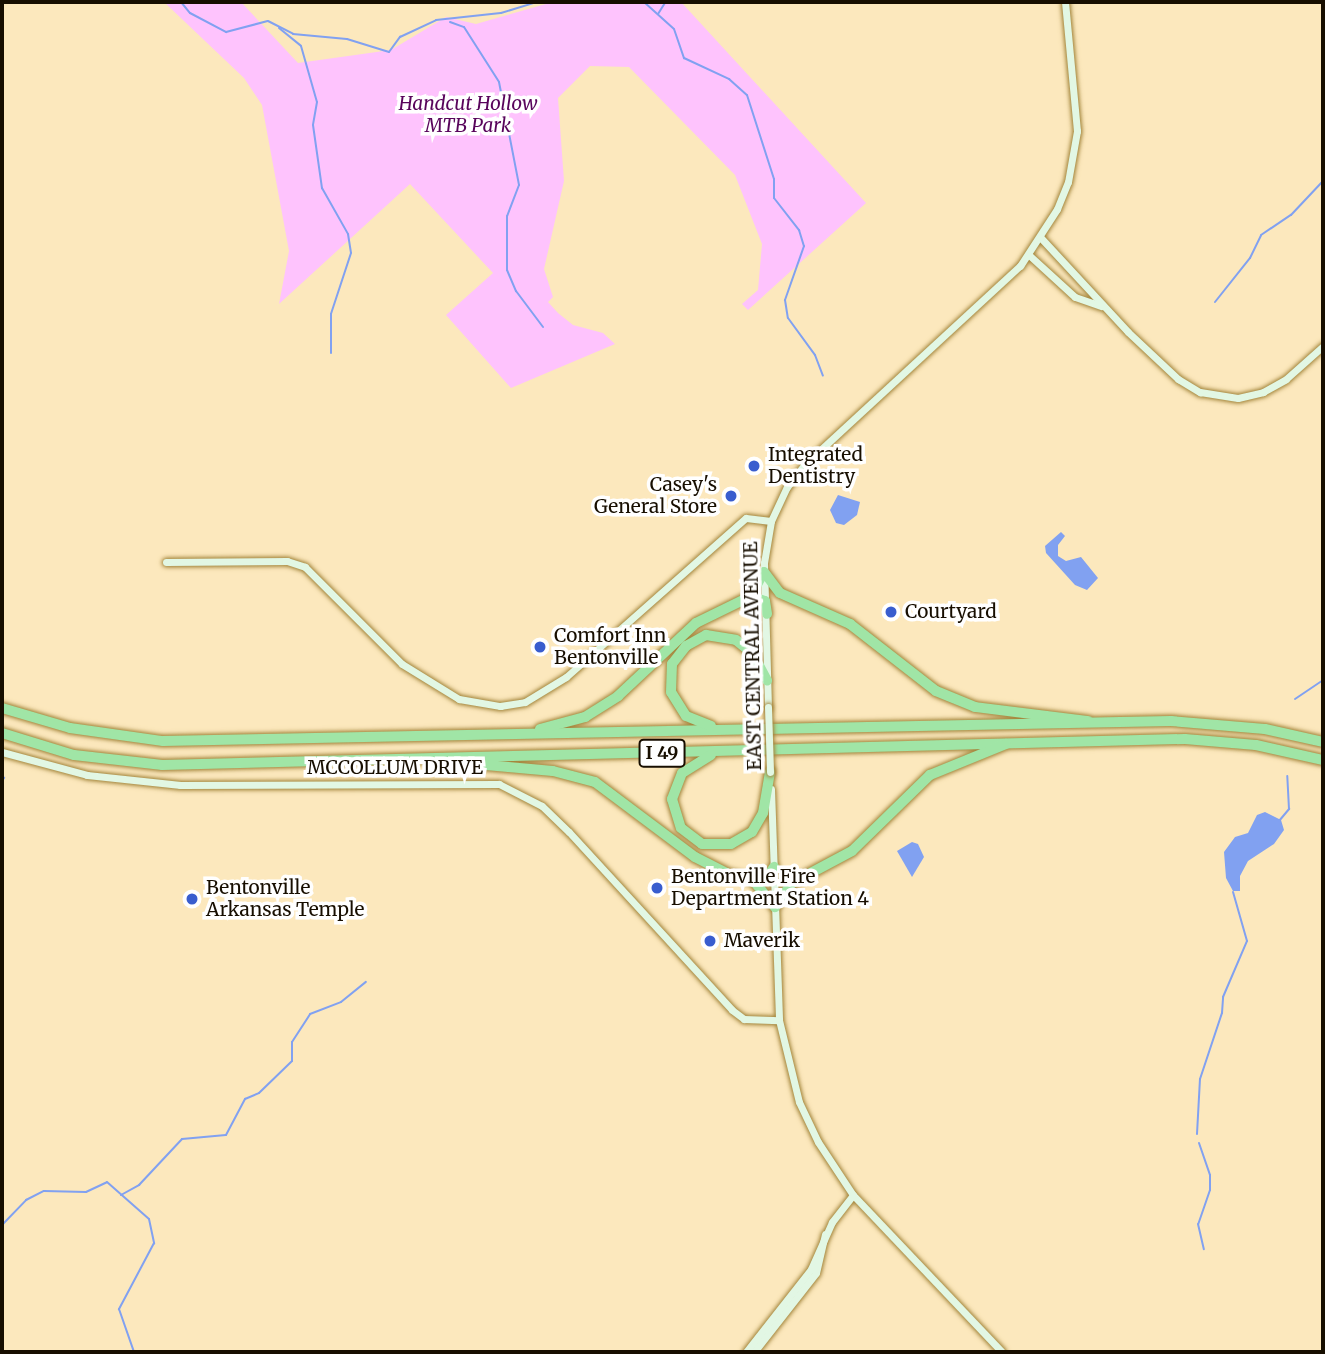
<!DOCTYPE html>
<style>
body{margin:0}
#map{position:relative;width:1325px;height:1354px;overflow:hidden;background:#fce8bd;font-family:Merriweather,serif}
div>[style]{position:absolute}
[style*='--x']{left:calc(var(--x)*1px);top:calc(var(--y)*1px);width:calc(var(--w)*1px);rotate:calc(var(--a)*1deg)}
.green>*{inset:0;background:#fec3fd}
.water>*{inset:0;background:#81a1f1}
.stream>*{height:2px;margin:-1px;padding:0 1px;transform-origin:1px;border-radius:1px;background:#81a1f1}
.roads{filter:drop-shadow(0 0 2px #a3853b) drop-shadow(0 0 2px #a3853b)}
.secondary>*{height:7px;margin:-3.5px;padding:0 3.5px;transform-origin:3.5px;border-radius:3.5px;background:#e2f7e4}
.highway>*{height:10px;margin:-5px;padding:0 5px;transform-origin:5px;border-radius:5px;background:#a0e5a6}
.bridges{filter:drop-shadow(0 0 2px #a3853b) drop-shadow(0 0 2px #a3853b)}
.secondary-bridge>*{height:7px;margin:-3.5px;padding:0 3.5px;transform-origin:3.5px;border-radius:3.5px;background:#e2f7e4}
.dots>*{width:19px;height:19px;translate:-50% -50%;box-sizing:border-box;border:4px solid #fff;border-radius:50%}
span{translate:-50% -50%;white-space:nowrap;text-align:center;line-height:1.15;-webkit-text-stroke:7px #fff;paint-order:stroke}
.shield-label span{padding:2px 5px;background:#fff;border:2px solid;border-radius:5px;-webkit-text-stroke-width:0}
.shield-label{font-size:18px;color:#170e00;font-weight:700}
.park-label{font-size:19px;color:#58045b;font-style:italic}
.poi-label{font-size:19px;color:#170e00}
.left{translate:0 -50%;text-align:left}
.right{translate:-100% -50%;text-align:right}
.street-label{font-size:19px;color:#170e00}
.frame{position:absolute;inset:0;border:4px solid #170e00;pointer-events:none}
</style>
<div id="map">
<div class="green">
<i style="clip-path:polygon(164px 2px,241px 2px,298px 63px,391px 50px,446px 17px,476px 24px,553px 2px,681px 2px,866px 203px,748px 310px,742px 304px,758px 290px,762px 244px,735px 175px,629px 67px,590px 66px,558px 98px,564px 181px,544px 269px,553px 297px,548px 302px,558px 313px,573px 325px,603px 333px,615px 344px,511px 388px,446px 315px,493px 273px,410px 184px,279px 304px,289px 251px,262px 105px,244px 78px)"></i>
</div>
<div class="water">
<i style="clip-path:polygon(838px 495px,860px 502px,857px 515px,844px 525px,836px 523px,830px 510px)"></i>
<i style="clip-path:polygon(1061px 532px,1065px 536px,1058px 545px,1058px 556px,1066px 561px,1081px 557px,1098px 578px,1087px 590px,1075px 585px,1046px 553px,1045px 546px)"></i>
<i style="clip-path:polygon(1265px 812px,1281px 820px,1284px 830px,1274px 844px,1248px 861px,1240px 876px,1240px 891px,1233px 891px,1226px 878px,1224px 852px,1235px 837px,1248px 833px,1257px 815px)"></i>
<i style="clip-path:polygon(912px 842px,918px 844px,924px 857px,912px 877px,897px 851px)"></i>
</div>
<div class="stream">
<i style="--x:181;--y:2;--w:14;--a:51"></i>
<i style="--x:190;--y:13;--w:41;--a:27.8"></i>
<i style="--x:226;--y:32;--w:43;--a:-14.7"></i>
<i style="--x:268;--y:21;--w:28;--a:27"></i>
<i style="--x:293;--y:34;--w:54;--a:5.3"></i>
<i style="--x:347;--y:39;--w:44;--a:17.2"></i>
<i style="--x:389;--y:52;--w:19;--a:-54"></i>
<i style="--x:400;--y:37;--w:40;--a:-25"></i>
<i style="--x:436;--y:20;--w:65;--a:-6.1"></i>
<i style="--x:501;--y:13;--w:38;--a:-17"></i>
<i style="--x:644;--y:2;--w:40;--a:42"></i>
<i style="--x:674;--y:29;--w:31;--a:71"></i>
<i style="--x:684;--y:58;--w:50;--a:25"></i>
<i style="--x:729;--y:79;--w:24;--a:42"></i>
<i style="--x:747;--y:95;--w:88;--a:72.2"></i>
<i style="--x:774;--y:179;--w:19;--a:90"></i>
<i style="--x:774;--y:198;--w:41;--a:52"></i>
<i style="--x:799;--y:230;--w:17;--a:73"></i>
<i style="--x:804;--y:246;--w:57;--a:109.4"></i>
<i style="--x:785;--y:300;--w:18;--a:81"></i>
<i style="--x:788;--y:318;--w:46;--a:53.9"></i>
<i style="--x:815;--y:355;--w:22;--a:69"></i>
<i style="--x:658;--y:14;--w:13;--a:-58"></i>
<i style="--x:665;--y:3;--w:17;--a:-3"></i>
<i style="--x:450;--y:22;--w:15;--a:20"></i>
<i style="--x:464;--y:27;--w:65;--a:57.5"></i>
<i style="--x:499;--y:82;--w:105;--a:79"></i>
<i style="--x:519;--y:185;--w:33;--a:111"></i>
<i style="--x:507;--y:216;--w:54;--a:90"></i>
<i style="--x:507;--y:270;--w:23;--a:67"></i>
<i style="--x:516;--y:291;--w:45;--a:53.1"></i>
<i style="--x:279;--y:28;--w:28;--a:39"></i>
<i style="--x:301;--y:46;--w:58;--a:74.1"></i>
<i style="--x:317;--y:102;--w:23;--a:100"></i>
<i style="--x:313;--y:125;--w:64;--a:81.9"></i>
<i style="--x:322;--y:188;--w:53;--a:60.5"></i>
<i style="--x:348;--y:234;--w:19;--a:81"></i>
<i style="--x:351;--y:253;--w:64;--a:108.2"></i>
<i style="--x:331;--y:314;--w:39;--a:90"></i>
<i style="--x:1215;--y:302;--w:56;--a:-51.5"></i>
<i style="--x:1250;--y:258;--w:25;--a:-64"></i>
<i style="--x:1261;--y:235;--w:36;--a:-34"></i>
<i style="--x:1291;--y:215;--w:47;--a:-46.7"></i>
<i style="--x:1295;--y:699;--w:34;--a:-34"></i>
<i style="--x:2;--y:781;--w:4;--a:-56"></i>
<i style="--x:1279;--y:821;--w:16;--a:-50"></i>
<i style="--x:1289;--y:809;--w:33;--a:-93"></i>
<i style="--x:1197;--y:1134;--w:55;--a:-86.9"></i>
<i style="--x:1200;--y:1079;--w:70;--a:-71.6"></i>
<i style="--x:1222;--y:1013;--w:16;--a:-86"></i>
<i style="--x:1223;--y:997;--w:61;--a:-66.8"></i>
<i style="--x:1247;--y:941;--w:51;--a:-105.9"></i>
<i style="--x:1199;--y:1143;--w:34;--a:71"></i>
<i style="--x:1210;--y:1175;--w:15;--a:90"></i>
<i style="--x:1210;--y:1190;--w:36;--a:109"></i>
<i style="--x:1198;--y:1224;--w:26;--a:77"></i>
<i style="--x:121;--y:1195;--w:21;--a:-29"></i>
<i style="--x:139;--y:1185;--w:63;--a:-46.9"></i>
<i style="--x:182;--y:1139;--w:44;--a:-5.2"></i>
<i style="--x:226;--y:1135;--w:41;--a:-62.2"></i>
<i style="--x:245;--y:1099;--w:15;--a:-23"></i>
<i style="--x:259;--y:1093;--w:46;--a:-44.1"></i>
<i style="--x:292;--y:1061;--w:19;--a:-90"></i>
<i style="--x:292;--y:1042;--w:33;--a:-57"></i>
<i style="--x:310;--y:1014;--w:33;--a:-21"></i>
<i style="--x:341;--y:1002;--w:32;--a:-39"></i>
<i style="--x:2;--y:1225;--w:35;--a:-46"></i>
<i style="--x:26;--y:1200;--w:20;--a:-27"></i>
<i style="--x:44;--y:1191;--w:42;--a:1.4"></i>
<i style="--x:86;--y:1192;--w:23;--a:-25"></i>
<i style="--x:107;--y:1182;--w:56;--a:41.4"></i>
<i style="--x:149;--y:1219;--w:25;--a:78"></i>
<i style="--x:154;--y:1243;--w:75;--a:117.9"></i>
<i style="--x:119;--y:1309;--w:46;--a:70.8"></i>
</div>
<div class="roads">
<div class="secondary">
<i style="--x:1041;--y:238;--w:128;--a:47.2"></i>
<i style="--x:1128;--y:332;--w:69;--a:43.2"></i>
<i style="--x:1178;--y:379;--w:26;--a:31"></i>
<i style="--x:1200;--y:392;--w:38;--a:9"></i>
<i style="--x:1238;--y:398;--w:26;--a:-13"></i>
<i style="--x:1263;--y:392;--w:26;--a:-29"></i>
<i style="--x:1286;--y:379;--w:50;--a:-41.7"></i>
<i style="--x:1029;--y:255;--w:62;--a:42.4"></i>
<i style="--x:1075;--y:297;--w:28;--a:19"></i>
<i style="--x:166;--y:562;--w:121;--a:-0.5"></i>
<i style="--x:287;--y:561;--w:19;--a:18"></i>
<i style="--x:305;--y:567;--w:137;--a:45"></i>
<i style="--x:402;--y:664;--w:67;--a:31.6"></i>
<i style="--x:459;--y:699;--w:42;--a:9.7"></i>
<i style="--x:500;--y:706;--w:25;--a:-9"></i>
<i style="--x:525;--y:702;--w:48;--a:-31.4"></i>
<i style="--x:566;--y:677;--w:240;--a:-41.5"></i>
<i style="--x:746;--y:518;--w:25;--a:7"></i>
<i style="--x:768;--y:707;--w:144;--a:-91.6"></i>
<i style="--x:764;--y:563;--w:43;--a:-80.5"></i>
<i style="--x:771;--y:521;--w:38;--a:-65"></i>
<i style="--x:787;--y:487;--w:28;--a:-52"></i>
<i style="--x:804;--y:465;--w:294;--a:-42.7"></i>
<i style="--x:1020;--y:266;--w:68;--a:-57"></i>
<i style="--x:1057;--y:209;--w:29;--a:-68"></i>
<i style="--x:1068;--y:182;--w:52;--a:-80"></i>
<i style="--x:1077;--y:131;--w:130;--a:-95.3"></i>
<i style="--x:2;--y:752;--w:88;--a:15.1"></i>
<i style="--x:87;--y:775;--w:94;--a:6.1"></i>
<i style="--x:180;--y:785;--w:319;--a:-0.2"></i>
<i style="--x:499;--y:784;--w:48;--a:27.1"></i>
<i style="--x:542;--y:806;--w:37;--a:44"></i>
<i style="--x:569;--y:832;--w:241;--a:47.5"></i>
<i style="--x:732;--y:1010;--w:15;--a:37"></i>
<i style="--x:744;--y:1019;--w:35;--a:2"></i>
<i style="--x:771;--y:789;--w:231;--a:88"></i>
<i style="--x:779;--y:1020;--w:84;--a:76.3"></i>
<i style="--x:799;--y:1102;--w:44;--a:64.6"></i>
<i style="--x:818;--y:1142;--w:64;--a:56.6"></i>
<i style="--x:853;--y:1195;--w:216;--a:46.5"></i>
<i style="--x:746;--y:1352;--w:105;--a:-51.9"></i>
<i style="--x:811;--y:1269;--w:51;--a:-65.9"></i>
<i style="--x:832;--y:1222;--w:34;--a:-52"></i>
<i style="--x:754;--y:1352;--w:100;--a:-51.9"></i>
<i style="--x:816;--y:1273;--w:40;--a:-77"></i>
</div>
<div class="highway">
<i style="--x:764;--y:572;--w:26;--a:53"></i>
<i style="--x:780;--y:593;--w:77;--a:23.9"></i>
<i style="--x:850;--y:624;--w:109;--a:37.9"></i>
<i style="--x:936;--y:691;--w:42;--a:22.3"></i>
<i style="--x:975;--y:707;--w:114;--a:7.1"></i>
<i style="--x:751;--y:596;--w:15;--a:20"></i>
<i style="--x:765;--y:601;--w:13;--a:81"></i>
<i style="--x:2;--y:708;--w:71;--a:16.4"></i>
<i style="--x:70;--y:728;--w:94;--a:8"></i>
<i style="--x:163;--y:741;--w:1008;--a:-1.14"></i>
<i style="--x:1171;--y:721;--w:94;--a:4.9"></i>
<i style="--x:1265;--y:729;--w:59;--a:12.6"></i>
<i style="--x:711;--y:726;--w:27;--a:-158"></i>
<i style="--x:686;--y:716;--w:28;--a:-122"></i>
<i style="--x:671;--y:692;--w:28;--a:-88"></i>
<i style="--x:672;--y:664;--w:23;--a:-52"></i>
<i style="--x:686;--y:646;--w:23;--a:-29"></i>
<i style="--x:706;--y:635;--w:30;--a:9"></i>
<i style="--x:736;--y:640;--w:22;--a:39"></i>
<i style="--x:753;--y:654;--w:30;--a:62"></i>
<i style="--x:540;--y:729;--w:47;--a:-14.9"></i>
<i style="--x:585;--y:717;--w:39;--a:-32"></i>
<i style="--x:618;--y:696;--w:107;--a:-43.1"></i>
<i style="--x:696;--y:623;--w:61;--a:-26.1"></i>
<i style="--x:751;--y:596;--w:27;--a:-62"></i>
<i style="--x:2;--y:733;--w:75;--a:17"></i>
<i style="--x:74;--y:755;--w:89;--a:6.5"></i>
<i style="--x:162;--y:765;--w:1023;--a:-1.46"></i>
<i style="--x:1185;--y:739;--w:71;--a:4.8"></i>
<i style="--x:1256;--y:745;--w:69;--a:12.6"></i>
<i style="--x:711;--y:755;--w:34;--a:148"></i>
<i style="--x:682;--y:773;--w:28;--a:111"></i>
<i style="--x:672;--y:799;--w:30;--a:73"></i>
<i style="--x:681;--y:828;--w:26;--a:37"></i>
<i style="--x:702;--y:844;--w:29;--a:0"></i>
<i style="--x:731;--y:844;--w:24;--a:-30"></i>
<i style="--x:752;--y:832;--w:22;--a:-60"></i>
<i style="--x:763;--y:813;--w:42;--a:-80.3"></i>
<i style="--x:464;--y:763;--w:89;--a:5.1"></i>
<i style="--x:553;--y:771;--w:43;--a:14.7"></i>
<i style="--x:595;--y:782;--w:125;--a:36.9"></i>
<i style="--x:695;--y:857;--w:37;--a:27"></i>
<i style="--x:728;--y:874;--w:26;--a:13"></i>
<i style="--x:753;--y:880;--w:35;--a:51"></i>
<i style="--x:775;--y:907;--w:29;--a:-55"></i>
<i style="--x:792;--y:883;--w:68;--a:-28.1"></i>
<i style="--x:852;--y:851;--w:109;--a:-44.3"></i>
<i style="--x:930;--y:775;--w:82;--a:-22.2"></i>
<i style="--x:753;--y:880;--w:16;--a:-15"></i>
<i style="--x:768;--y:876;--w:11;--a:-56"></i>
</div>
</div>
<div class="bridges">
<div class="secondary-bridge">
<i style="--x:768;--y:707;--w:65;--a:88.2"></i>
</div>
</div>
<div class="dots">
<i style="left:754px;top:466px;background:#395dce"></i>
<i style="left:731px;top:496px;background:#395dce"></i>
<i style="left:891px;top:612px;background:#395dce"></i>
<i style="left:540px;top:647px;background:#395dce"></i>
<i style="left:657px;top:888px;background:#395dce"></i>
<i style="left:192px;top:899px;background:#395dce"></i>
<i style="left:710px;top:941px;background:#395dce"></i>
</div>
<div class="shield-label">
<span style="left:662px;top:753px">I 49</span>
</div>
<div class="park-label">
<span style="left:468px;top:115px">Handcut Hollow<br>MTB Park</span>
</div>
<div class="poi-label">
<span class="left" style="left:768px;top:466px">Integrated<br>Dentistry</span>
<span class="right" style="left:717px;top:496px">Casey's<br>General Store</span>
<span class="left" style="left:905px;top:612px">Courtyard</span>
<span class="left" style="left:554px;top:647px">Comfort Inn<br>Bentonville</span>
<span class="left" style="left:671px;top:888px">Bentonville Fire<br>Department Station 4</span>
<span class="left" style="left:206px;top:899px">Bentonville<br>Arkansas Temple</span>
<span class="left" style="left:724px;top:941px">Maverik</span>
</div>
<div class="street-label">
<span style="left:753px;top:656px;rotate:-91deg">EAST CENTRAL AVENUE</span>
<span style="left:395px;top:768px">MCCOLLUM DRIVE</span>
</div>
<div class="frame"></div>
</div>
